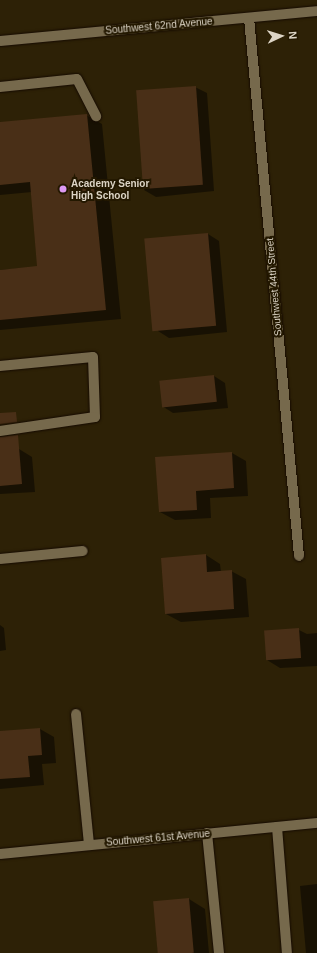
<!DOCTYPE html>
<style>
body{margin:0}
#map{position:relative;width:317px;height:953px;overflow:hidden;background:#2d2106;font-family:Arial,sans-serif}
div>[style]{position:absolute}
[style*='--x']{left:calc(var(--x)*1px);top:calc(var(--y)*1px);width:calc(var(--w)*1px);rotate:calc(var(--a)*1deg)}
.shadow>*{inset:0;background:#0007}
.building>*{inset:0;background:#492f17;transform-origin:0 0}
.roads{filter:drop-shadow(0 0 1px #150a00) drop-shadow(0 0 1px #150a00)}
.lane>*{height:10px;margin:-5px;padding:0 5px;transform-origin:5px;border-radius:5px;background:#76694c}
.street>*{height:10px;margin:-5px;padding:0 5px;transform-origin:5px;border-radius:5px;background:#76694c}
.dots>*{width:11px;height:11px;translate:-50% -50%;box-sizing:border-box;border:2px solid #231800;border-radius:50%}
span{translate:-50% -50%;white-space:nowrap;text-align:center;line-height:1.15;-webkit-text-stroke:4px #231800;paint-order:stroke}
.street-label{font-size:10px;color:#dcd4c5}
.poi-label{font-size:10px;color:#dcd4c5;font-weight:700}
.left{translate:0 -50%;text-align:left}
.north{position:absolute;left:261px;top:16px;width:40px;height:40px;-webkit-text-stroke:3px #231800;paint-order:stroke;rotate:86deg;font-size:11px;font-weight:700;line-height:16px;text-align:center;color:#dcd4c5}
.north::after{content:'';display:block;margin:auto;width:14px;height:18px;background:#dcd4c5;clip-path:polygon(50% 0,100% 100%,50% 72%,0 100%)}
</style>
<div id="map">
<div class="shadow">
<i style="clip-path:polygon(195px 87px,207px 93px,214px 191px,156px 197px,144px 190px)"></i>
<i style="clip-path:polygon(86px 115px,102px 124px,121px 319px,0 330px,0 270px,38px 267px,32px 192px,0 195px,0 123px)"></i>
<i style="clip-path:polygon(208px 234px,219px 241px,227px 332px,169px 338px,158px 331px)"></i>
<i style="clip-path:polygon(214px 376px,225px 383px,228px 408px,173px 413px,162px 406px)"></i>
<i style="clip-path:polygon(19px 449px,32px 457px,35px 492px,0 494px,0 451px)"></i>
<i style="clip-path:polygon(232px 453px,246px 461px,248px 496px,210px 498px,211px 518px,175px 520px,160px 512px)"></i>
<i style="clip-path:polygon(206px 555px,220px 564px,221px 572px,231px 571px,246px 579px,249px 617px,181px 622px,166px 614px)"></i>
<i style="clip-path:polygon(0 625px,4px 628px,6px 650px,0 651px)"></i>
<i style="clip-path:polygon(299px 630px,307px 634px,317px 633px,317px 666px,280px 668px,267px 660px)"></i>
<i style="clip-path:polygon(40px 729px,54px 737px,56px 763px,42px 764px,44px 785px,0 789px,0 732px)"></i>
<i style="clip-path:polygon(317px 884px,317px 953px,306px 953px,300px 886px)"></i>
<i style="clip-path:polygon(189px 899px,205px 909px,209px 953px,158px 953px,154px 902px)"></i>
</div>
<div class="building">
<i style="left:196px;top:86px;width:99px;height:60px;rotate:86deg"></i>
<i style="clip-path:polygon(87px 114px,106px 310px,0 320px,0 270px,37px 266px,30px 182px,0 185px,0 122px)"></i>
<i style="left:208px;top:233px;width:93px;height:64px;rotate:85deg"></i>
<i style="left:214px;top:375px;width:27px;height:55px;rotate:84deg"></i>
<i style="clip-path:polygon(16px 412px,17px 422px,0 424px,0 413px)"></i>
<i style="clip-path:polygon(18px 435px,22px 484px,0 486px,0 437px)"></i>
<i style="clip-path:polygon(232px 452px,234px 488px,196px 491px,197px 510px,159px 512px,155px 457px)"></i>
<i style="clip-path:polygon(206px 554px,207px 572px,232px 570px,234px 609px,165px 614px,161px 558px)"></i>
<i style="left:299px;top:628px;width:30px;height:35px;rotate:86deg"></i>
<i style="clip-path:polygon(40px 728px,42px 755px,28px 756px,30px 777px,0 779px,0 731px)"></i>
<i style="left:189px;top:898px;width:55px;height:36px;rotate:85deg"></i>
</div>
<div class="roads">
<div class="lane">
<i style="--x:0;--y:87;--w:77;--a:-5.9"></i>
<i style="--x:77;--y:79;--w:42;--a:62.8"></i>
<i style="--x:0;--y:366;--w:93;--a:-5.5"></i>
<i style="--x:93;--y:357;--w:60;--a:88.1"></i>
<i style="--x:95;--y:417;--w:96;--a:171.6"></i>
<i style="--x:0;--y:559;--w:83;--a:-5.5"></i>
<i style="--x:76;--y:714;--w:131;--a:84.3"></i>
<i style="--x:277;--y:827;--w:126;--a:85.5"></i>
<i style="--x:207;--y:833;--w:121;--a:84.3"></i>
</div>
<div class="street">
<i style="--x:249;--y:18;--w:540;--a:84.69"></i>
<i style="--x:0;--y:41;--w:318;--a:-5.4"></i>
<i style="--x:0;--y:854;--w:319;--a:-5.6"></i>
</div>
</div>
<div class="dots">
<i style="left:63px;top:189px;background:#dd99f3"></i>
</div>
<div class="street-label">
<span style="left:159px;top:26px;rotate:-5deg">Southwest 62nd Avenue</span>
<span style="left:274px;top:287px;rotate:-95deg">Southwest 44th Street</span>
<span style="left:158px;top:838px;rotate:-5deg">Southwest 61st Avenue</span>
</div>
<div class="poi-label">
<span class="left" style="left:71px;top:189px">Academy Senior<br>High School</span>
</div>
<div class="north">N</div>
</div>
